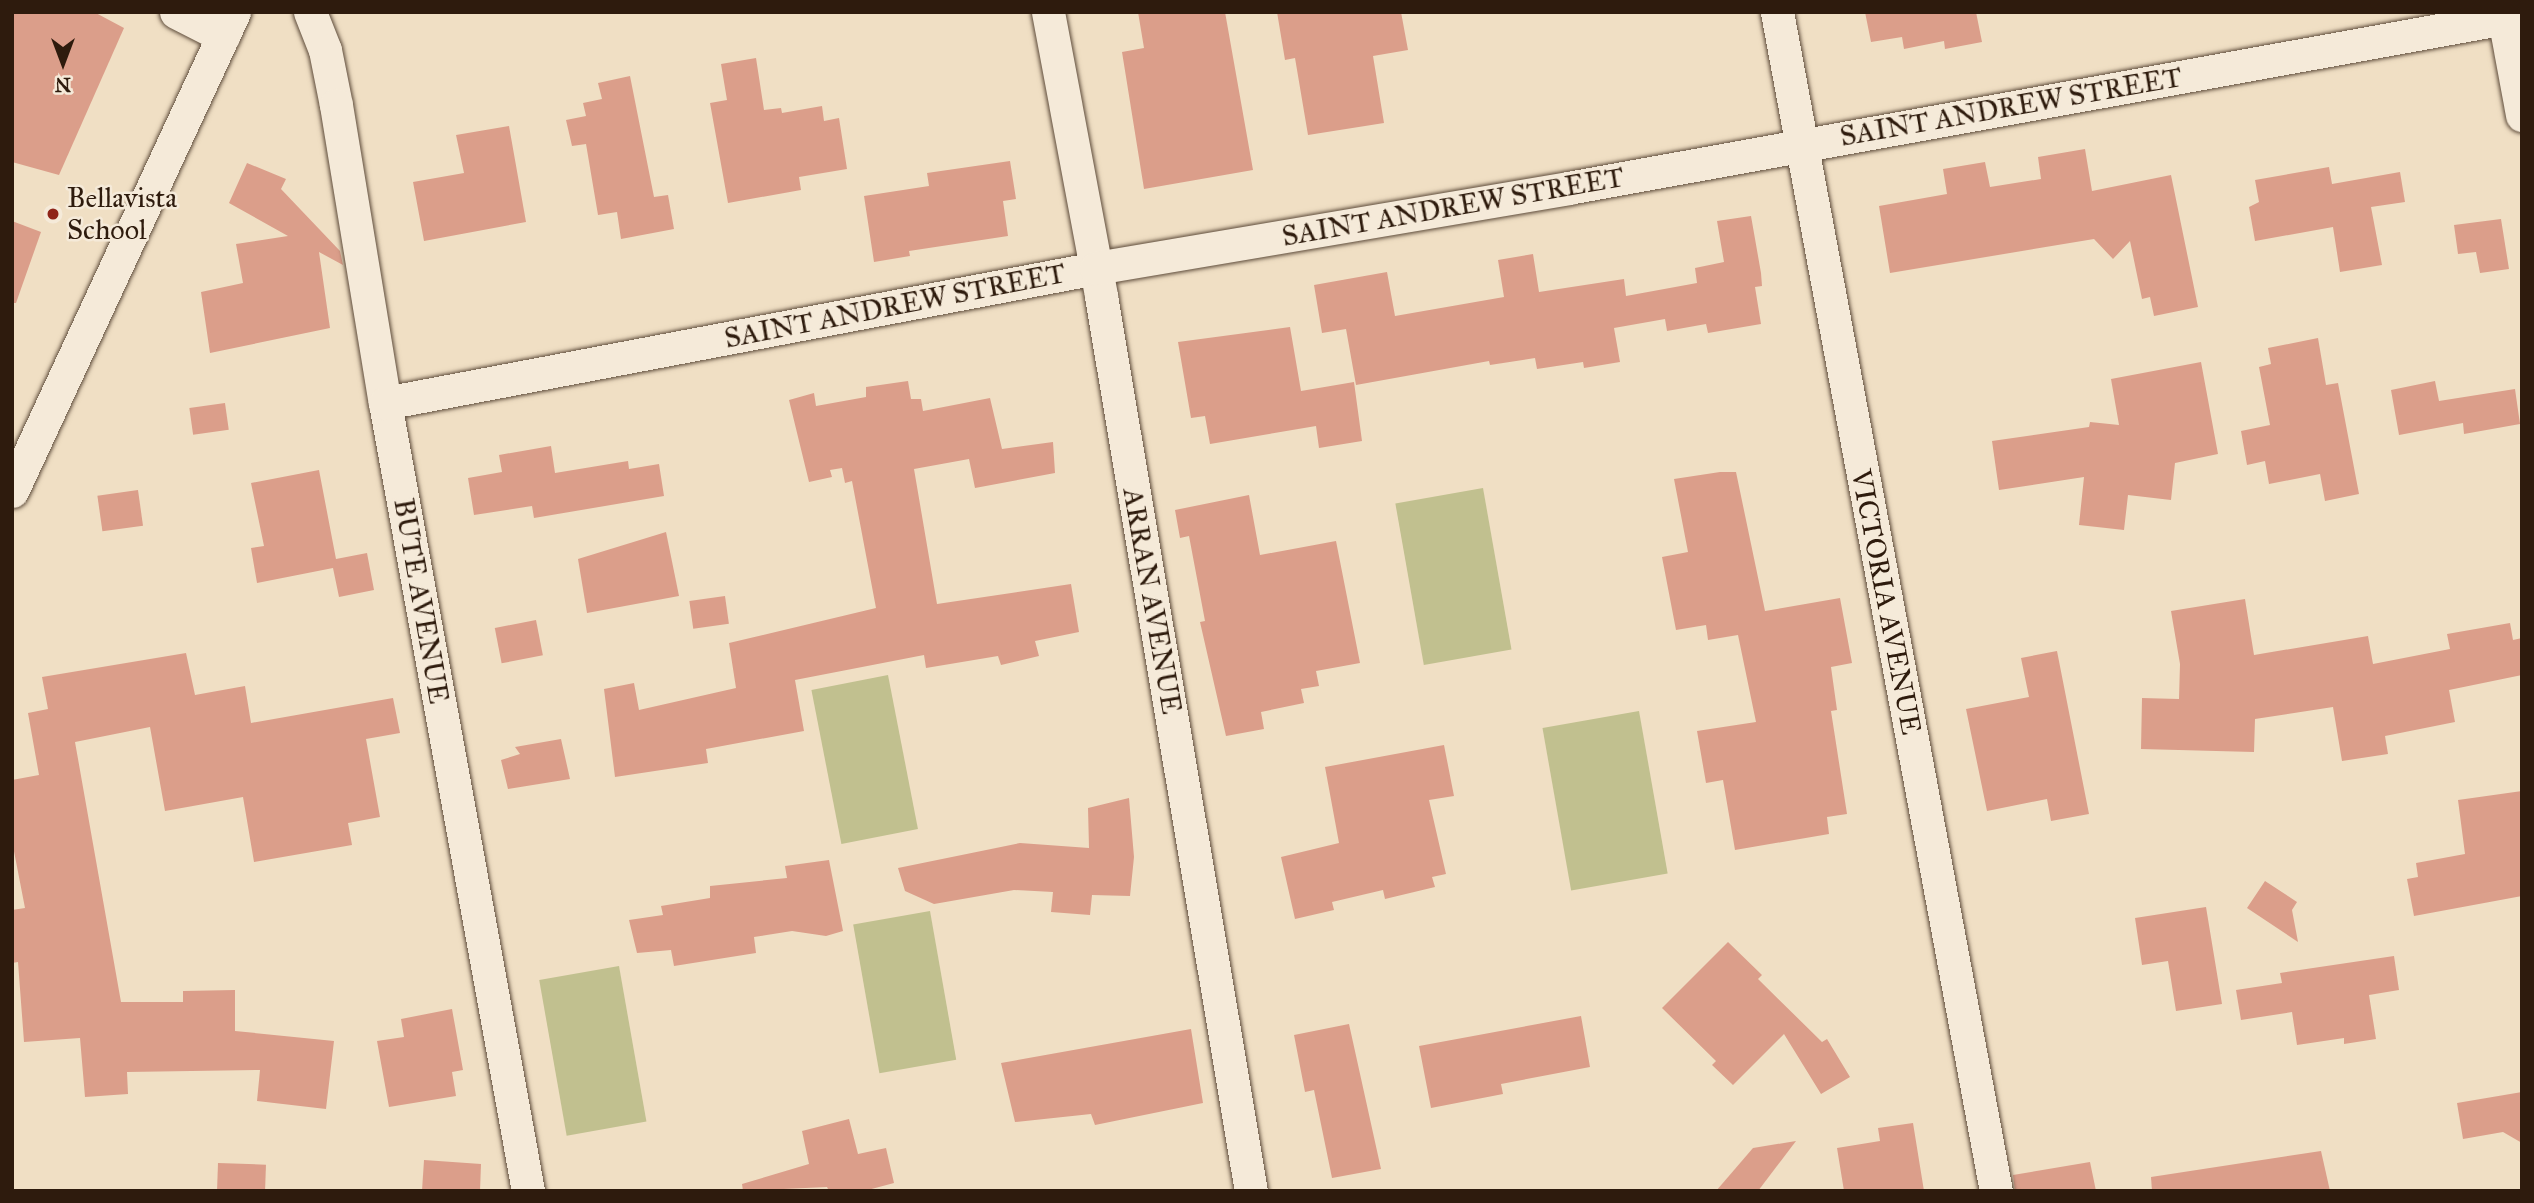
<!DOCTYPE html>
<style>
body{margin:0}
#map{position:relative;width:2534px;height:1203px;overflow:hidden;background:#f0dfc4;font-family:"IM FELL Great Primer",serif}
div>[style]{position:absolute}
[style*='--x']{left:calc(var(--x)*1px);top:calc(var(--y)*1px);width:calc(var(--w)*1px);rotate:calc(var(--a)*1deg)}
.green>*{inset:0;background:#c1c08f;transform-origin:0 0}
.building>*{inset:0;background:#db9e8a;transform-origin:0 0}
.roads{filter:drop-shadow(0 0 2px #5e4c3b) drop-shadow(0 0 2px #5e4c3b)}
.minor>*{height:33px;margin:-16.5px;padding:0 16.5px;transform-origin:16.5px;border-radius:16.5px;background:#f5ead9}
.dots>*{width:19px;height:19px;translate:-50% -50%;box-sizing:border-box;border:4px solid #f5ead9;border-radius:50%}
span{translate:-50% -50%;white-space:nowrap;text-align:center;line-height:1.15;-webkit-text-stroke:5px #f5ead9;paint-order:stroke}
.street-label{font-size:28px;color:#2e1b0d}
.poi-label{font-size:28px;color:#2e1b0d}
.left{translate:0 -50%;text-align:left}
.frame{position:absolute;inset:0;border:14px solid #2e1b0d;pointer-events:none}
.north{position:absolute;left:28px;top:28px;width:70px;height:70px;-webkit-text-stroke:5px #f5ead9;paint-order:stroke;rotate:180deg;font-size:19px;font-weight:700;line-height:28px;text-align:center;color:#2e1b0d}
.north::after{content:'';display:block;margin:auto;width:24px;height:32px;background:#2e1b0d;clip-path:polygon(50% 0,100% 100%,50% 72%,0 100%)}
</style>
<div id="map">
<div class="green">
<i style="left:1483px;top:488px;width:164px;height:89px;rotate:80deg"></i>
<i style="left:888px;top:675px;width:157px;height:78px;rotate:79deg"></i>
<i style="left:1639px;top:711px;width:165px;height:98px;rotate:80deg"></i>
<i style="left:930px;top:911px;width:151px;height:78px;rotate:80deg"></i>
<i style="left:619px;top:966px;width:158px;height:81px;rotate:80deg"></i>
</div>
<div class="building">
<i style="clip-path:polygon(12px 12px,94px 12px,124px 28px,59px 175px,12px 162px)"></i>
<i style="clip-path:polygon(1138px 12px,1225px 12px,1253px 170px,1144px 189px,1122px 52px,1144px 48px)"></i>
<i style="clip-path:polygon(1277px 12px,1401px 12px,1408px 50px,1373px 56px,1384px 123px,1308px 135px,1295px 58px,1285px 60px)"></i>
<i style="clip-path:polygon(1865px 12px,1976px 12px,1982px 42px,1945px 49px,1944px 41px,1904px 49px,1902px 37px,1871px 42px)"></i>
<i style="clip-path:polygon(756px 58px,764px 110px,781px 108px,782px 113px,822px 106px,824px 121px,839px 118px,847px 169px,799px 177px,801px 190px,728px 203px,710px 103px,727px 100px,721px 64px)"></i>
<i style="clip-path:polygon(630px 76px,654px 197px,668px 195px,674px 229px,621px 239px,617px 212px,598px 215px,586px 144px,572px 146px,566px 120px,586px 116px,583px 103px,602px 99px,598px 83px)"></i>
<i style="clip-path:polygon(509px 126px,526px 222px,424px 241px,413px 182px,464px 173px,456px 135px)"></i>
<i style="clip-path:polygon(2085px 149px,2092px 191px,2171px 175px,2198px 307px,2154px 316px,2150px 297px,2142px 299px,2130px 241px,2113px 259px,2094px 239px,1890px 273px,1879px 206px,1947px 194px,1943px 169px,1985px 162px,1990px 187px,2041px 179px,2038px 157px)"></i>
<i style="clip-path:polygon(1010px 161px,1016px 199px,1003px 201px,1008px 236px,909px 251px,910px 256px,874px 262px,864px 196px,929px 186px,927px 173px)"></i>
<i style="clip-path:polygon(247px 163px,286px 179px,281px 189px,340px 251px,343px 265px,319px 252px,330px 328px,210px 353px,201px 292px,243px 283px,236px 244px,288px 236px,229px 203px)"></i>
<i style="clip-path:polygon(2329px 167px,2332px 184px,2400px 172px,2405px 202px,2371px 207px,2382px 265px,2340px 272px,2333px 227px,2255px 241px,2249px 207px,2259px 202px,2255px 180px)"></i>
<i style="clip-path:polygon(1751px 216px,1761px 273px,1762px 286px,1755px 287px,1761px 324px,1708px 333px,1706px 324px,1667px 331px,1665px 319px,1614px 328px,1620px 362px,1584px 368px,1583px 362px,1537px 369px,1535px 358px,1490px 365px,1489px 361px,1356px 385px,1346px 329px,1322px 333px,1314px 285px,1387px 272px,1395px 316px,1504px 297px,1498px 260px,1533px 254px,1539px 292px,1624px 279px,1626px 296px,1697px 283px,1695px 268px,1724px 262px,1717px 221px)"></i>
<i style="clip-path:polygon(2501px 219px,2509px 269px,2480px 273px,2476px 252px,2458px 254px,2454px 225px)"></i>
<i style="clip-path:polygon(12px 221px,41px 232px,16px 303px,12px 303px)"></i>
<i style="clip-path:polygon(1290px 327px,1301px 391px,1354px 382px,1362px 441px,1319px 448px,1316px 426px,1210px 444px,1205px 416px,1191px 418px,1178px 342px)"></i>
<i style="clip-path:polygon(2318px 338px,2326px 385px,2338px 383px,2359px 494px,2325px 501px,2320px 474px,2269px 484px,2265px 461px,2247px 465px,2241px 431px,2270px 425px,2259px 367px,2271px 364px,2268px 348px)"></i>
<i style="clip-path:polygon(2201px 362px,2218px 454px,2175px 463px,2171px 500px,2128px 495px,2124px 530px,2079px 525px,2084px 477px,1999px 490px,1992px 441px,2089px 427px,2090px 422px,2119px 425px,2111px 379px)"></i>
<i style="clip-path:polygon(908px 381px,911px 399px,921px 399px,923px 411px,990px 398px,1002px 449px,1053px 442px,1055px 473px,975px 488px,969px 459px,914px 469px,937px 604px,1071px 584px,1079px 632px,1035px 641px,1039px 656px,1001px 665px,998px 656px,926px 668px,924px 655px,795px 680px,804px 731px,706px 749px,708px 763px,615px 777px,604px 689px,634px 683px,639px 710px,736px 688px,729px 643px,876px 608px,852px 481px,845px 483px,842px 468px,830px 470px,832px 477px,809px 482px,789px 400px,814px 393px,816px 406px,866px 397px,866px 387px)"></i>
<i style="clip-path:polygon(2435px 381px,2439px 401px,2515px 389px,2520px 424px,2464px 434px,2463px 423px,2399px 435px,2391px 390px)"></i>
<i style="left:225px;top:403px;width:27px;height:36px;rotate:82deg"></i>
<i style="clip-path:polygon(551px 446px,555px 473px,628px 461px,629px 469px,659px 464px,664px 496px,534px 518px,532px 506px,474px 515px,468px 478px,502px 472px,499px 455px)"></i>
<i style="clip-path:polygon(319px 470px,336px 559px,367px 553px,374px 590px,339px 597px,333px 568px,257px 583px,251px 548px,264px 546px,251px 483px)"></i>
<i style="clip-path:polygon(1720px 472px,1736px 472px,1765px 611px,1840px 598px,1852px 663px,1831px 667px,1837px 710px,1831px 711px,1847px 814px,1827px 817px,1829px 834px,1735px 850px,1723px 780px,1706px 783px,1697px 731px,1756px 722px,1738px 635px,1708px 640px,1706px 625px,1676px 630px,1662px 557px,1688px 552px,1674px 479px)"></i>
<i style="left:138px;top:490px;width:36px;height:41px;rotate:82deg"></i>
<i style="clip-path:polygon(1249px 495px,1260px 555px,1336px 541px,1360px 663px,1316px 671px,1319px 686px,1301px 689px,1304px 703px,1261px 712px,1264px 729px,1226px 736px,1200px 622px,1205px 621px,1189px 536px,1180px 538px,1175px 510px)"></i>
<i style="clip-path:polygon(666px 532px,679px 596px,587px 613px,578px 559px)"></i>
<i style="left:725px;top:596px;width:28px;height:36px;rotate:82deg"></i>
<i style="clip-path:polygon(2245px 599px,2254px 655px,2368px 636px,2373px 664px,2450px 649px,2447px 634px,2510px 623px,2513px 640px,2522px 638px,2522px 675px,2449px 690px,2455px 722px,2385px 736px,2388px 754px,2342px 761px,2333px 707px,2255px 719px,2254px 752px,2141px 749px,2142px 698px,2179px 699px,2180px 664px,2171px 611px)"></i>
<i style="left:536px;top:620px;width:36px;height:42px;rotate:79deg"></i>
<i style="clip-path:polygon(2057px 651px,2089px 814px,2051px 821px,2047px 799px,1987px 811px,1966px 709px,2029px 697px,2021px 658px)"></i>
<i style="clip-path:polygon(186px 653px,195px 695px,245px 686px,251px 723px,393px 698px,400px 733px,366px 739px,380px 817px,348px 823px,352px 845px,254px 862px,243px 797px,165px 811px,150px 727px,75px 742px,121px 1002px,183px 1002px,183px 991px,235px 990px,235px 1031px,334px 1041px,326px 1109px,257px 1101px,260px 1070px,127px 1072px,128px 1094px,85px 1097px,80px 1038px,24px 1042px,18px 962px,12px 963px,12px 910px,25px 908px,12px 841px,12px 780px,39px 775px,28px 713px,48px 709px,42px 677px)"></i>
<i style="clip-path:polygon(561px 739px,570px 779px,508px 789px,501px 760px,520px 754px,515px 747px)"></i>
<i style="clip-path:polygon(1444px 745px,1454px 796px,1429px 800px,1446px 874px,1432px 877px,1435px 887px,1385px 899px,1383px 890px,1332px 902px,1334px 910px,1295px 919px,1281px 857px,1339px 843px,1325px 767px)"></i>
<i style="clip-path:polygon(2522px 791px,2522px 896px,2414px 916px,2407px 879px,2418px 877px,2416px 863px,2465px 854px,2458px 800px)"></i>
<i style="clip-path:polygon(1129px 798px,1134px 857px,1130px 896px,1092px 895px,1090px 915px,1051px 912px,1053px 892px,1014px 890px,934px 904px,905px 891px,898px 868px,1020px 843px,1089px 848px,1088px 808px)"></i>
<i style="clip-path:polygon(829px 860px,843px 931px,826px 936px,792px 931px,754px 937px,756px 953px,674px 966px,671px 950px,637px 953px,629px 920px,663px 915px,661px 906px,710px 898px,710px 886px,787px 878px,785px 866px)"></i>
<i style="clip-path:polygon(2265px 881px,2297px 902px,2292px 910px,2298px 942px,2247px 908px)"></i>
<i style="clip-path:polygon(2206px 907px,2222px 1004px,2176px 1011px,2168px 961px,2142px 965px,2135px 918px)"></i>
<i style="clip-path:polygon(1728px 942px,1762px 975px,1758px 979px,1822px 1042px,1827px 1039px,1850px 1077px,1821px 1094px,1784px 1034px,1733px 1085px,1712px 1065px,1716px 1061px,1662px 1008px)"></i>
<i style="clip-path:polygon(2394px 956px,2399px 990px,2369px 995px,2376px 1039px,2344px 1044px,2344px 1038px,2297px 1045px,2292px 1012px,2241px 1020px,2236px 990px,2282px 983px,2280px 973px)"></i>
<i style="clip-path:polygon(452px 1009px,463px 1070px,452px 1072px,456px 1096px,389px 1107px,377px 1041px,404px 1037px,401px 1019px)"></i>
<i style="clip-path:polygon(1581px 1016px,1590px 1067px,1501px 1084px,1503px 1094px,1431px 1108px,1419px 1046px)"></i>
<i style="clip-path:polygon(1349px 1024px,1381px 1169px,1332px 1178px,1314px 1090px,1305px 1092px,1294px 1035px)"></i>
<i style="clip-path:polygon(1191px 1029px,1203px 1103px,1095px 1125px,1091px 1114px,1015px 1122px,1001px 1063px)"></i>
<i style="clip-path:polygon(2522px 1092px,2522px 1143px,2503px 1132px,2463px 1139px,2457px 1103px)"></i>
<i style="clip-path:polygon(849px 1119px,858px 1154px,886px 1148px,894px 1183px,864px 1191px,829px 1191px,827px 1187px,743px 1191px,742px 1184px,809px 1164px,802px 1131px)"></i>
<i style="clip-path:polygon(1913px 1123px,1924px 1191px,1844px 1191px,1837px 1148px,1880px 1141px,1878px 1128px)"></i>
<i style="clip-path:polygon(1796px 1141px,1758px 1191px,1716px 1191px,1753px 1148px)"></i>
<i style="clip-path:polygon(2321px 1151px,2330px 1191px,2152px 1191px,2151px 1177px)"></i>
<i style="clip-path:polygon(424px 1160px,481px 1164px,480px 1191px,422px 1191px)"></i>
<i style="clip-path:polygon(2090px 1162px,2096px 1191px,2015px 1191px,2013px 1175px)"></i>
<i style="left:218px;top:1163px;width:48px;height:28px;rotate:2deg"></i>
</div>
<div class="roads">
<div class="minor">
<i style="--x:176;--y:12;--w:53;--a:27.1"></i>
<i style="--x:310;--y:12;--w:41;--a:68.5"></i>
<i style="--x:325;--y:50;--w:56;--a:78.7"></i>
<i style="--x:336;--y:105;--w:302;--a:80.7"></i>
<i style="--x:385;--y:403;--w:801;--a:79.71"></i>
<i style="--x:1048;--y:12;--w:289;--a:79.4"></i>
<i style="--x:1101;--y:296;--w:907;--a:80.49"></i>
<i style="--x:1777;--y:12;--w:1199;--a:79.48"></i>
<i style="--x:2503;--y:12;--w:105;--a:79.5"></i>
<i style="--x:385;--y:403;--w:724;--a:-10.75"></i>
<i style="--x:1096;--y:268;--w:479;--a:-9.6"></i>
<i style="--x:1568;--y:188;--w:970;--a:-10.28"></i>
<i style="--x:12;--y:491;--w:528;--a:-65.13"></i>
</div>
</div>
<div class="dots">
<i style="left:53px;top:214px;background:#8f2418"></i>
</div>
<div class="street-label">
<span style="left:2011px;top:107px;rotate:-10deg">SAINT ANDREW STREET</span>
<span style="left:1453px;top:207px;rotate:-10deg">SAINT ANDREW STREET</span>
<span style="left:895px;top:306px;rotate:-11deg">SAINT ANDREW STREET</span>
<span style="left:421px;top:601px;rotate:80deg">BUTE AVENUE</span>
<span style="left:1152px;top:601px;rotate:80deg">ARRAN AVENUE</span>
<span style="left:1886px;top:602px;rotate:79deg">VICTORIA AVENUE</span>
</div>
<div class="poi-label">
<span class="left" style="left:67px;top:214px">Bellavista<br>School</span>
</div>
<div class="frame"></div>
<div class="north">N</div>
</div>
